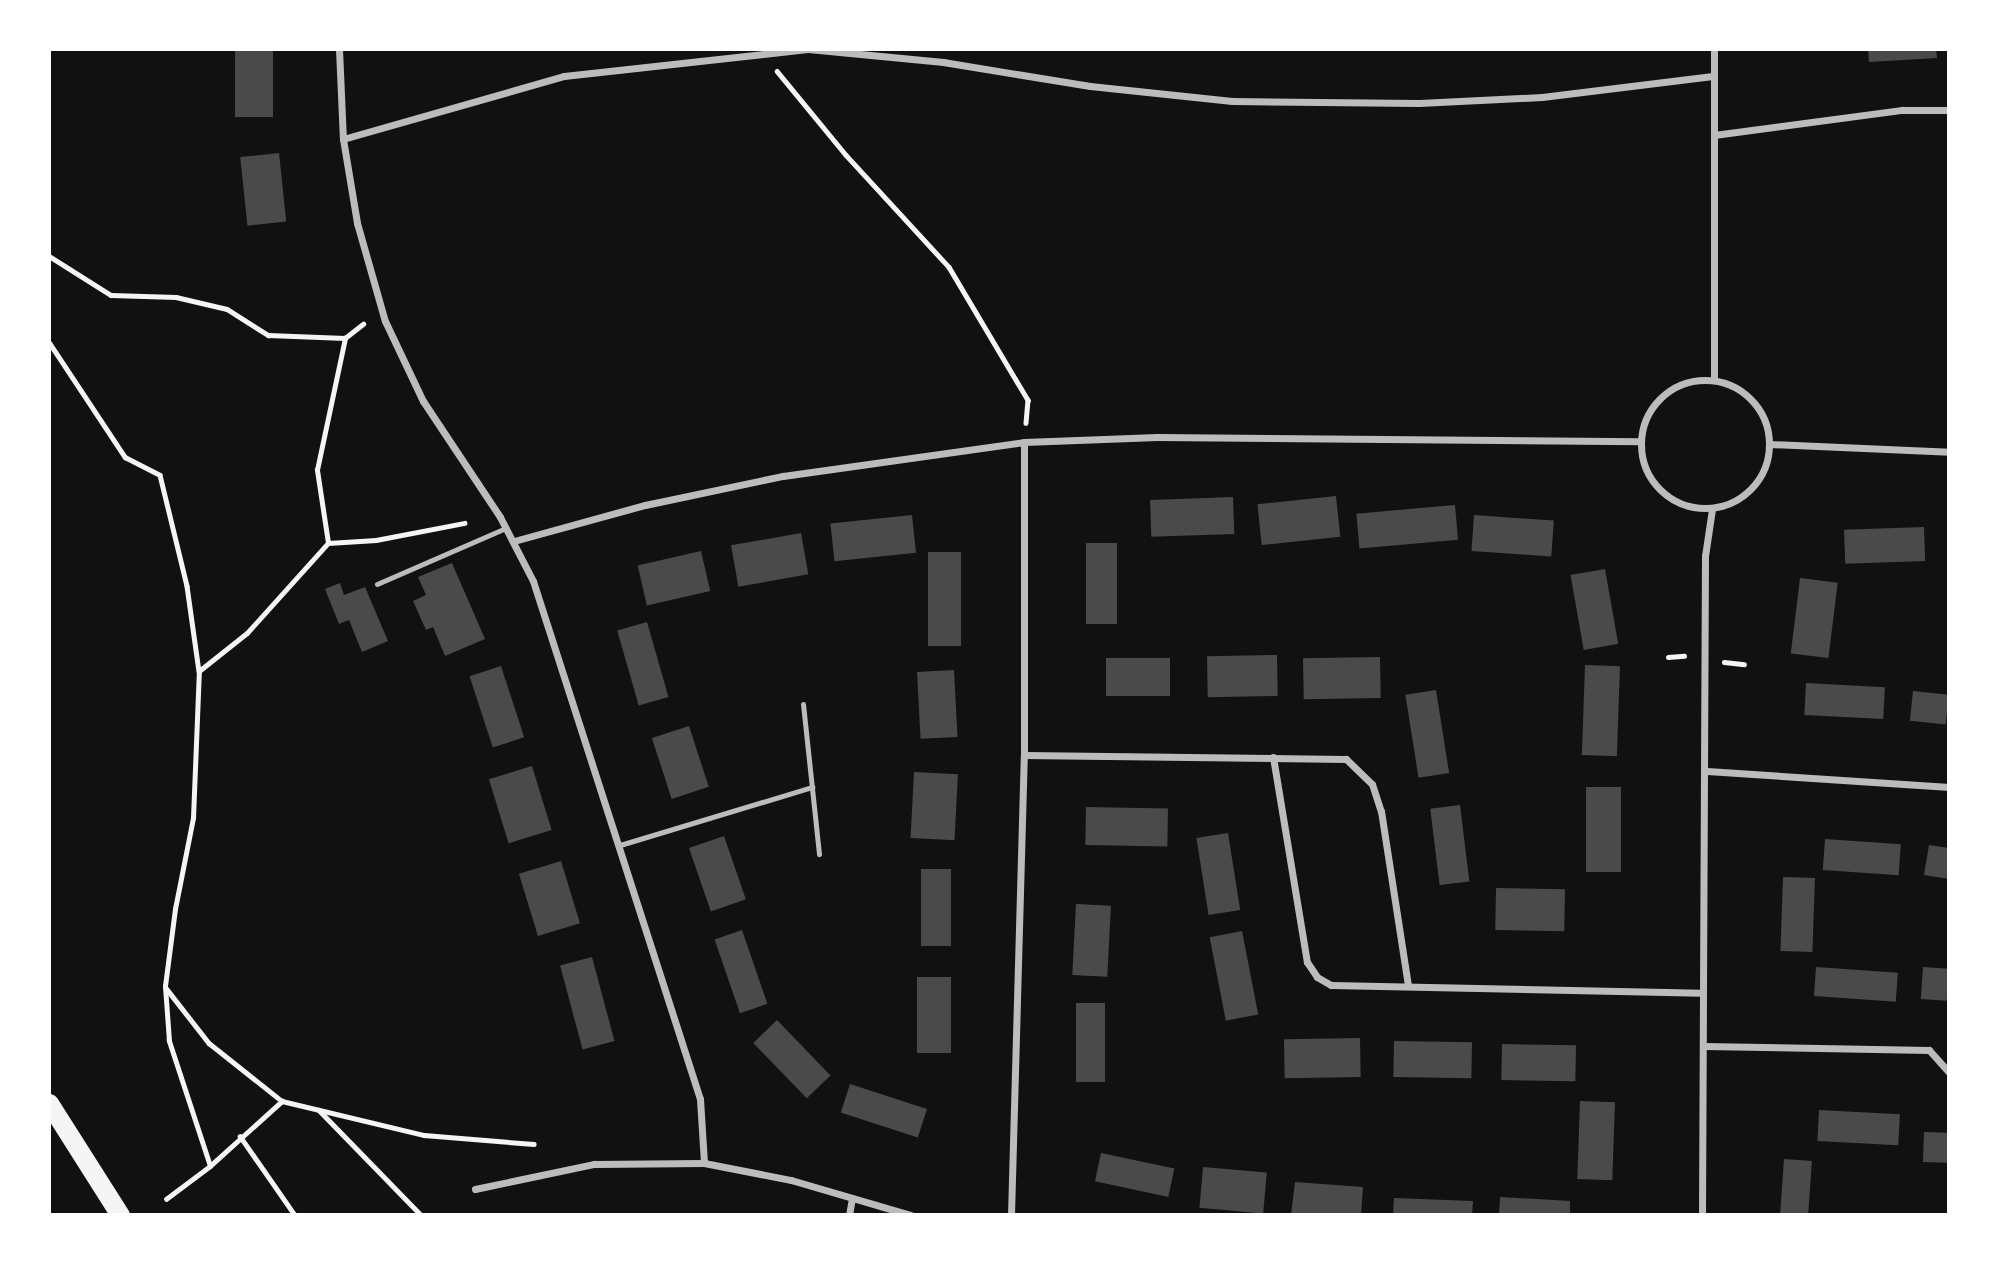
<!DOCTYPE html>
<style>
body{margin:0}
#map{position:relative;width:1998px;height:1264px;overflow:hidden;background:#111;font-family:Lato,sans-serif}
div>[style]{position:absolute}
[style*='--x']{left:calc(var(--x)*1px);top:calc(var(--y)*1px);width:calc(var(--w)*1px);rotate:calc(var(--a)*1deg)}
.building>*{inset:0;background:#4a4a4a;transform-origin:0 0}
.path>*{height:4.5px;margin:-2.25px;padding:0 2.25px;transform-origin:2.25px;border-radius:2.25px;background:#f5f5f5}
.service>*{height:5px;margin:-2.5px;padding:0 2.5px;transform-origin:2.5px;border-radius:2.5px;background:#bcbcbc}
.minor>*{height:7px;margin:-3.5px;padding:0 3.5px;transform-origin:3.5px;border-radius:3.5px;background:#bcbcbc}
.minor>.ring{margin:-3.5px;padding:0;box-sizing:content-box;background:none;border:7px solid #bcbcbc;border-radius:50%}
.trunk>*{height:19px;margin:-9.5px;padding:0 9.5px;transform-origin:9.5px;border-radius:9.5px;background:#f5f5f5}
span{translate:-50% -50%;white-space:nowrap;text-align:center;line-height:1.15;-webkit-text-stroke:7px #fff;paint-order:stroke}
.frame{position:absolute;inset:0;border:51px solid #fff;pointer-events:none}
</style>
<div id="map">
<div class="building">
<i style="left:235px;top:49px;width:38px;height:68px"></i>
<i style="clip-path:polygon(1868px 49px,1936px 49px,1937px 58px,1869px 62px)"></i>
<i style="left:279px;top:153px;width:69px;height:39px;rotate:84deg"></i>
<i style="left:1336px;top:496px;width:41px;height:79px;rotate:84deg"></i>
<i style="left:1233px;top:497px;width:37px;height:83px;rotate:88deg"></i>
<i style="left:1455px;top:505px;width:35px;height:99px;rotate:85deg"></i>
<i style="left:912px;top:515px;width:38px;height:82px;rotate:84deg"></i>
<i style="left:1474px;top:515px;width:80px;height:36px;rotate:4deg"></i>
<i style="left:1924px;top:527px;width:34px;height:80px;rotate:88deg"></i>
<i style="left:801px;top:533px;width:42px;height:71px;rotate:80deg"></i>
<i style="left:1086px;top:543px;width:31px;height:81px"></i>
<i style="left:701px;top:551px;width:41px;height:65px;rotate:77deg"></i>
<i style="left:928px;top:552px;width:33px;height:94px"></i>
<i style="clip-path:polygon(452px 563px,485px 639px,445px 656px,433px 627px,426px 630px,413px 601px,426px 595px,418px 577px)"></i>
<i style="left:1605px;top:569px;width:76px;height:35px;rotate:80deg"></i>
<i style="left:1800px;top:578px;width:38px;height:76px;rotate:7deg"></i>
<i style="clip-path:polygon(340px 583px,344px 595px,365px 587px,388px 641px,362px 652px,349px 620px,339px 624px,325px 589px)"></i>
<i style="left:647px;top:622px;width:78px;height:31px;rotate:74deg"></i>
<i style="left:1277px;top:655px;width:41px;height:70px;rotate:89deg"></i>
<i style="left:1380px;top:657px;width:41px;height:77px;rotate:89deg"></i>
<i style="left:1106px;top:658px;width:64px;height:38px"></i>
<i style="left:1585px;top:665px;width:35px;height:90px;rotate:2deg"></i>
<i style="left:501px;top:666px;width:75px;height:33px;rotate:72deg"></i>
<i style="left:954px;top:670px;width:67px;height:37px;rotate:87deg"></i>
<i style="left:1806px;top:683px;width:79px;height:32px;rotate:3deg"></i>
<i style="left:1436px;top:690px;width:84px;height:31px;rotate:81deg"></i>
<i style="left:1913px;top:691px;width:36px;height:30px;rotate:6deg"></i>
<i style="left:689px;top:726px;width:64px;height:39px;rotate:72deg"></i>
<i style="left:532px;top:766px;width:67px;height:45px;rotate:73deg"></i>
<i style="left:914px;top:772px;width:44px;height:66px;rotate:3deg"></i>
<i style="left:1586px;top:787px;width:35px;height:85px"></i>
<i style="left:1460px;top:805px;width:77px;height:30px;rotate:83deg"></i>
<i style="left:1086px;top:807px;width:82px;height:38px;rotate:1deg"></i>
<i style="left:1228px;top:833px;width:78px;height:32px;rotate:81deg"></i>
<i style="left:724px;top:836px;width:67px;height:37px;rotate:71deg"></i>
<i style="left:1825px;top:839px;width:76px;height:31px;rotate:4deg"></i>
<i style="clip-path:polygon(1929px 845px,1949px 848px,1949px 879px,1924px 875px)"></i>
<i style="left:561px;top:861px;width:65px;height:44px;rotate:73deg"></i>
<i style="left:921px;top:869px;width:30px;height:77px"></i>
<i style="left:1783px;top:877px;width:32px;height:74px;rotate:2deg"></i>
<i style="left:1496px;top:888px;width:69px;height:42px;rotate:1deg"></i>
<i style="left:1076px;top:904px;width:35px;height:71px;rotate:3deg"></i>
<i style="left:742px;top:930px;width:78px;height:29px;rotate:71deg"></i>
<i style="left:1242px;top:931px;width:85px;height:33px;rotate:79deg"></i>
<i style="left:592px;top:957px;width:87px;height:33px;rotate:75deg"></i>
<i style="left:1816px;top:967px;width:82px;height:29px;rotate:4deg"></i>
<i style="left:1923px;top:967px;width:26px;height:32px;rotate:4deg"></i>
<i style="left:917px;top:977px;width:34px;height:76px"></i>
<i style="left:1076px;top:1003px;width:29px;height:79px"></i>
<i style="left:777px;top:1020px;width:77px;height:33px;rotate:46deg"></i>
<i style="left:1360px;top:1038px;width:39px;height:76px;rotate:89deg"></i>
<i style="left:1394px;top:1041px;width:78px;height:36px;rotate:1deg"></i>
<i style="left:1502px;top:1044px;width:74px;height:36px;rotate:1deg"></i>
<i style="left:850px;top:1084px;width:81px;height:30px;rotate:18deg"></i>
<i style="left:1580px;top:1101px;width:35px;height:78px;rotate:2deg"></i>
<i style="left:1819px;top:1110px;width:81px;height:31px;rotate:3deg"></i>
<i style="left:1924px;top:1132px;width:25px;height:30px;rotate:2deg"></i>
<i style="left:1101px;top:1153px;width:75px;height:29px;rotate:12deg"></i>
<i style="left:1784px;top:1159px;width:28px;height:56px;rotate:4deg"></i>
<i style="left:1203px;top:1167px;width:64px;height:41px;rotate:5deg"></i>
<i style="clip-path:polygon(1295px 1182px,1363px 1187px,1361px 1215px,1291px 1215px)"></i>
<i style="clip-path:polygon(1500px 1197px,1570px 1201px,1570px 1215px,1499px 1215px)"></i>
<i style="clip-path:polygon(1394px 1198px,1473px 1201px,1472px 1215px,1393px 1215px)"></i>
</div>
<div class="path">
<i style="--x:777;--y:71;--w:109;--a:50.6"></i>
<i style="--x:846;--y:155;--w:152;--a:47.4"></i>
<i style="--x:949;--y:267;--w:155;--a:59.3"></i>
<i style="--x:1028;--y:400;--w:23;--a:95"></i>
<i style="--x:49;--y:256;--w:73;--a:32.2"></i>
<i style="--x:111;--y:295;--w:65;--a:1.8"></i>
<i style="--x:176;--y:297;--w:52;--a:13.2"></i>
<i style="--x:227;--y:309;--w:49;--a:32.4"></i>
<i style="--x:268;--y:335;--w:77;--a:2.2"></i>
<i style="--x:49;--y:342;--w:138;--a:56.5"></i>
<i style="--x:125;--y:457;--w:39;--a:27"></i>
<i style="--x:160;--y:475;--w:114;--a:76.3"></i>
<i style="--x:187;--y:586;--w:86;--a:82"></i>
<i style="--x:328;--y:543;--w:74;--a:-98.6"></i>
<i style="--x:317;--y:470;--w:135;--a:-78"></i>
<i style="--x:345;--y:338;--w:23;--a:-38"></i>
<i style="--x:1668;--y:657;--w:16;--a:-4"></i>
<i style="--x:1724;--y:662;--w:20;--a:6"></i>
<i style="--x:166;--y:988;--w:70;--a:52"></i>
<i style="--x:209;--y:1043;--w:93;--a:38.5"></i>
<i style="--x:319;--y:1110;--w:146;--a:45.8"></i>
<i style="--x:240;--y:1136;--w:96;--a:55.2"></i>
<i style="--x:210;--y:1166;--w:132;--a:-108.2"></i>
<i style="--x:169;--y:1041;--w:55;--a:-94.2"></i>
<i style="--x:165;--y:986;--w:78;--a:-82.6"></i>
<i style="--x:175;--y:909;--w:93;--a:-78.8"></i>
<i style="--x:193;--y:818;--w:147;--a:-87.7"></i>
<i style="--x:199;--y:671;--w:61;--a:-38.4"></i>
<i style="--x:247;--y:633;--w:121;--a:-48"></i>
<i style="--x:328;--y:543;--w:48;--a:-3.6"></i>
<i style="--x:376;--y:540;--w:90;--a:-10.9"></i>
<i style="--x:166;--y:1199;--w:55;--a:-36.9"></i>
<i style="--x:210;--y:1166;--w:97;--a:-42.1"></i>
<i style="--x:282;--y:1101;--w:146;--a:13.5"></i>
<i style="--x:424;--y:1135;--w:110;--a:4.7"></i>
</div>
<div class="service">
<i style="--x:377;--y:584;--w:141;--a:-23.5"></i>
<i style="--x:803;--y:704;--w:151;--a:83.9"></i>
<i style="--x:620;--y:845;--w:201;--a:-16.8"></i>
</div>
<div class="minor">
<i style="--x:339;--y:49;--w:90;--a:87.5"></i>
<i style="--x:343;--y:139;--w:85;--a:80.5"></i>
<i style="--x:357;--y:223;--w:102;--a:74.1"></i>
<i style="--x:385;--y:321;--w:89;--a:64.6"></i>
<i style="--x:423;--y:401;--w:139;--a:56.4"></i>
<i style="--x:500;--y:517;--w:72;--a:62.7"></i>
<i style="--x:533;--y:581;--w:544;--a:72.13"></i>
<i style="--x:700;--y:1099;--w:64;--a:86.4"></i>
<i style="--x:1714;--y:49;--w:331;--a:90"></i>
<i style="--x:1714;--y:135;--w:190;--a:-7.6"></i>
<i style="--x:1902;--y:110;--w:47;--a:0"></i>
<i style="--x:343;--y:139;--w:230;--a:-15.9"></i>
<i style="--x:564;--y:76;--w:245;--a:-6.3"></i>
<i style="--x:808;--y:49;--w:136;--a:5.5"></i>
<i style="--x:943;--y:62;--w:149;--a:9.3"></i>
<i style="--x:1090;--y:86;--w:143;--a:6"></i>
<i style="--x:1232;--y:101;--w:187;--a:0.6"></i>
<i style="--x:1419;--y:103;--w:123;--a:-2.8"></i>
<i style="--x:1542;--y:97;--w:172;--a:-7"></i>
<i class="ring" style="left:1641px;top:380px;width:121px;height:121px"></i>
<i style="--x:1769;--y:444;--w:180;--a:2.5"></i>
<i style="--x:514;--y:541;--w:136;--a:-15.4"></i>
<i style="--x:645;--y:505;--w:141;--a:-11.9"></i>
<i style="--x:783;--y:476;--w:243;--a:-8"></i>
<i style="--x:1024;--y:442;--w:133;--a:-2.2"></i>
<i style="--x:1157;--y:437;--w:483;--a:0.5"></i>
<i style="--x:1024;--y:755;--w:322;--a:0.7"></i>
<i style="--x:1346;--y:759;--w:36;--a:44"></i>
<i style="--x:1372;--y:784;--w:28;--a:72"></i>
<i style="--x:1381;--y:811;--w:177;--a:81.2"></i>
<i style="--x:1273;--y:757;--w:208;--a:80.6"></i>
<i style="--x:1307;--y:962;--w:18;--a:56"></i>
<i style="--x:1317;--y:977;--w:16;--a:30"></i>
<i style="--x:1331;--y:985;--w:370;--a:1.2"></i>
<i style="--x:1707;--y:771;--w:243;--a:3.8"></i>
<i style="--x:1703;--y:1046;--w:226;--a:1"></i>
<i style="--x:1929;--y:1050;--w:30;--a:48"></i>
<i style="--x:475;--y:1189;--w:122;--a:-11.9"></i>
<i style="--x:594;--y:1164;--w:110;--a:-0.5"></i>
<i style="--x:704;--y:1163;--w:89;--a:11.1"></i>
<i style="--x:791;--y:1180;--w:125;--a:16.3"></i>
<i style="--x:849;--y:1215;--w:17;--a:-80"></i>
<i style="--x:1011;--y:1215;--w:460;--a:-88.4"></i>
<i style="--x:1024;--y:755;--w:313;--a:-90"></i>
<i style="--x:1702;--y:1215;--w:659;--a:-89.74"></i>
<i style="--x:1705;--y:556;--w:48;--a:-81.5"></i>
</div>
<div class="trunk">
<i style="--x:49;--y:1103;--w:133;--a:57.6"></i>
</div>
<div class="frame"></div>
</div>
